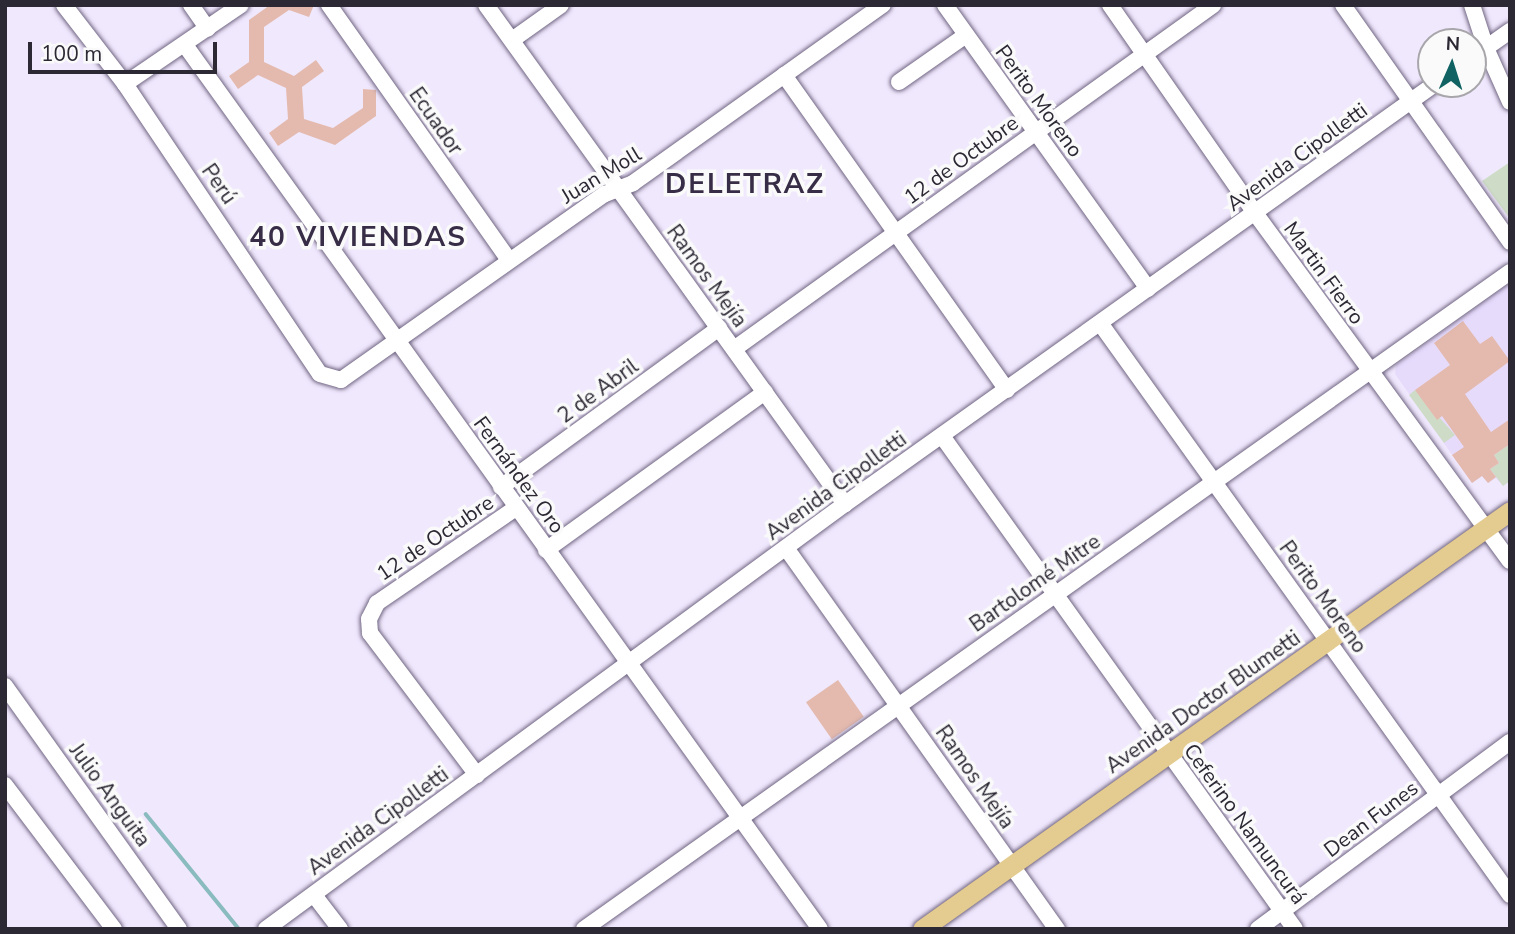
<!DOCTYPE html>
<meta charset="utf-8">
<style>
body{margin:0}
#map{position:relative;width:1515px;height:934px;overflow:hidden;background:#f0e8fd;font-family:"Nunito Sans",sans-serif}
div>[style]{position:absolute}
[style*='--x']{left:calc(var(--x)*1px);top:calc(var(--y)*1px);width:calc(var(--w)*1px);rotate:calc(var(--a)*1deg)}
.built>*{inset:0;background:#e7dbfc}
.green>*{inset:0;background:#cedcc7}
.stream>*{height:3.5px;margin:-1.75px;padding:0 1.75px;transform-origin:1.75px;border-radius:1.75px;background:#8abbbe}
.building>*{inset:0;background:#e4baae;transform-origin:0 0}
.roads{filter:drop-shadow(0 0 2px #706582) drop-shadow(0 0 2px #706582)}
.minor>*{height:16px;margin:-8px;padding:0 8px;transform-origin:8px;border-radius:8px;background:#fff}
.major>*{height:19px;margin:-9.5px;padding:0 9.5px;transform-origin:9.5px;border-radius:9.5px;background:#e4cb90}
span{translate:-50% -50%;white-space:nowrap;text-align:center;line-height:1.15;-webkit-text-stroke:7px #fafafa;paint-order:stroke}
.street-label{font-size:21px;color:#2c2834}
.district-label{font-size:28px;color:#382d47;font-weight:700;letter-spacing:2px}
.frame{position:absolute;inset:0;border:7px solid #2c2834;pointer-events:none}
.north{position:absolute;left:1417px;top:28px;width:70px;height:70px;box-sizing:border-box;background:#fafafa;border:2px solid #a8a6ab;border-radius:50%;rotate:3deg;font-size:19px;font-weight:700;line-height:28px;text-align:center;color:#2c2834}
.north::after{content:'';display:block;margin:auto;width:24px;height:32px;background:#116263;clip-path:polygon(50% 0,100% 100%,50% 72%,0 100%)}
.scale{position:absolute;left:28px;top:42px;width:189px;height:32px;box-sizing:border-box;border:4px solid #2c2834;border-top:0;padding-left:9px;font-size:21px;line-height:24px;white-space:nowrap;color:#2c2834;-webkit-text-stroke:5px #fafafa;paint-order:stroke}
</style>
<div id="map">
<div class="built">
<i style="clip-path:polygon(1510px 283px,1510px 481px,1503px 486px,1496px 478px,1488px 483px,1482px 476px,1472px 483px,1395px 374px,1396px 365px)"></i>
</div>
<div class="green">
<i style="clip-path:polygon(1510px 162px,1510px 219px,1482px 181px)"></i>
<i style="clip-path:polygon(1415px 390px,1455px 435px,1444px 443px,1409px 395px)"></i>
<i style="clip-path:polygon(1510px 444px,1510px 481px,1503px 486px,1490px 469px,1499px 463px,1494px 455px)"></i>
</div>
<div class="stream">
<i style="--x:146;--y:814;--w:148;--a:51"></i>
</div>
<div class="building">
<i style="clip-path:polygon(270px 5px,314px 5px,309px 17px,289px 10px,264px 27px,264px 62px,294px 76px,316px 60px,324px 71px,302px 87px,304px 119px,333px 128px,363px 108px,363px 89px,376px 90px,376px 116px,335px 145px,299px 132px,278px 146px,269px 133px,288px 119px,286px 88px,258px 75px,238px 89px,229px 76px,249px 62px,249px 20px)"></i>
<i style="clip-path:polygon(1463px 321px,1480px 344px,1492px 336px,1510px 361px,1465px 394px,1491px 432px,1510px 419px,1510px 444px,1494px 455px,1499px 463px,1490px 469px,1496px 477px,1488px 483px,1482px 476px,1472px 483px,1452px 455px,1464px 447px,1442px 416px,1437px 420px,1415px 390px,1450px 365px,1434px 343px)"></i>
<i style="left:838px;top:680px;width:45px;height:39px;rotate:55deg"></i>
</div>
<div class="roads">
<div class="minor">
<i style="--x:64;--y:5;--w:100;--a:52.3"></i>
<i style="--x:125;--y:84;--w:349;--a:56.1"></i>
<i style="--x:320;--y:374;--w:22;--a:16"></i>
<i style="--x:341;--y:380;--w:323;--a:-35.2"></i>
<i style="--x:605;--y:194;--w:30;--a:-21"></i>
<i style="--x:633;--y:183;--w:307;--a:-35.5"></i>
<i style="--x:191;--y:5;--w:29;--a:55"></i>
<i style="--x:329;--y:5;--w:312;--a:54.8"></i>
<i style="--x:486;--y:5;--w:615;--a:54.27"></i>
<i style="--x:945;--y:5;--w:349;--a:54.4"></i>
<i style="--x:1110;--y:5;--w:254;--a:55.1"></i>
<i style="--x:1255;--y:213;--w:431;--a:53.8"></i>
<i style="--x:1343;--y:5;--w:290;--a:54.8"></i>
<i style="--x:1472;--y:5;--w:45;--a:72"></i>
<i style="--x:1486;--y:48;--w:59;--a:66"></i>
<i style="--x:512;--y:40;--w:60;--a:-35.5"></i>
<i style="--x:185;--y:45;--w:1088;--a:54.31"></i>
<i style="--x:1473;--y:57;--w:45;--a:-35.1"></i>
<i style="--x:784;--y:75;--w:386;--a:54.7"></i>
<i style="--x:899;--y:82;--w:82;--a:-35"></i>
<i style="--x:125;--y:84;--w:140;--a:-34.3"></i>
<i style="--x:1100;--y:323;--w:704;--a:54.37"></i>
<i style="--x:734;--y:349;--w:590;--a:-35.68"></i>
<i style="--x:942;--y:436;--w:606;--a:54.4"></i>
<i style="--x:501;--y:487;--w:270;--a:-36.1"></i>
<i style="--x:786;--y:548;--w:468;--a:54.6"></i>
<i style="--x:546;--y:550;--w:270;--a:-35.8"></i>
<i style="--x:5;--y:686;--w:299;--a:54.4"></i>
<i style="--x:477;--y:775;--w:178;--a:-127"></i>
<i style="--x:370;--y:633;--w:14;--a:-94"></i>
<i style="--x:369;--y:619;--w:18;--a:-63"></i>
<i style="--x:377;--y:603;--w:168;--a:-34.4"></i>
<i style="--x:5;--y:785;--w:181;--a:52.9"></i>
<i style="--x:314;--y:895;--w:43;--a:52.6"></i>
<i style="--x:266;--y:929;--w:718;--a:-36.28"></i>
<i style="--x:845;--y:504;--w:724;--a:-35.45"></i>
<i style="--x:584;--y:929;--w:1135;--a:-35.36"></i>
<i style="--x:1258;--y:929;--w:314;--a:-36.6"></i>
</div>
<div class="major">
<i style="--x:922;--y:929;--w:721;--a:-35.41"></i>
</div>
</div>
<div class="street-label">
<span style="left:1039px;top:101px;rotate:54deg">Perito Moreno</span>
<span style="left:436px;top:121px;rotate:55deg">Ecuador</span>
<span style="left:1297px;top:157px;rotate:-36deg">Avenida Cipolletti</span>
<span style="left:961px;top:160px;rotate:-36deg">12 de Octubre</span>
<span style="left:601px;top:175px;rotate:-31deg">Juan Moll</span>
<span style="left:219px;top:184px;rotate:55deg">Perú</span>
<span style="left:1324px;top:273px;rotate:54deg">Martin Fierro</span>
<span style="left:707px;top:276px;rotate:54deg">Ramos Mejía</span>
<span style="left:598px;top:391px;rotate:-36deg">2 de Abril</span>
<span style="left:519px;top:475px;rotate:54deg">Fernández Oro</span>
<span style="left:836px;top:486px;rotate:-36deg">Avenida Cipolletti</span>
<span style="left:435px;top:538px;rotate:-34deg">12 de Octubre</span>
<span style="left:1035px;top:583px;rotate:-35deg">Bartolomé Mitre</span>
<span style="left:1323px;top:597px;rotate:54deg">Perito Moreno</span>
<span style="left:1203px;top:702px;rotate:-35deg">Avenida Doctor Blumetti</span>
<span style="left:975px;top:777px;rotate:55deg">Ramos Mejía</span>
<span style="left:110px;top:795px;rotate:54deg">Julio Anguita</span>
<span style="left:1371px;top:819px;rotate:-37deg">Dean Funes</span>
<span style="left:378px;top:821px;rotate:-36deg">Avenida Cipolletti</span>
<span style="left:1245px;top:824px;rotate:54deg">Ceferino Namuncurá</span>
</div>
<div class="district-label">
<span style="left:745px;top:184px">DELETRAZ</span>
<span style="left:358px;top:237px">40 VIVIENDAS</span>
</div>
<div class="frame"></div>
<div class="north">N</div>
<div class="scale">100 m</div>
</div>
